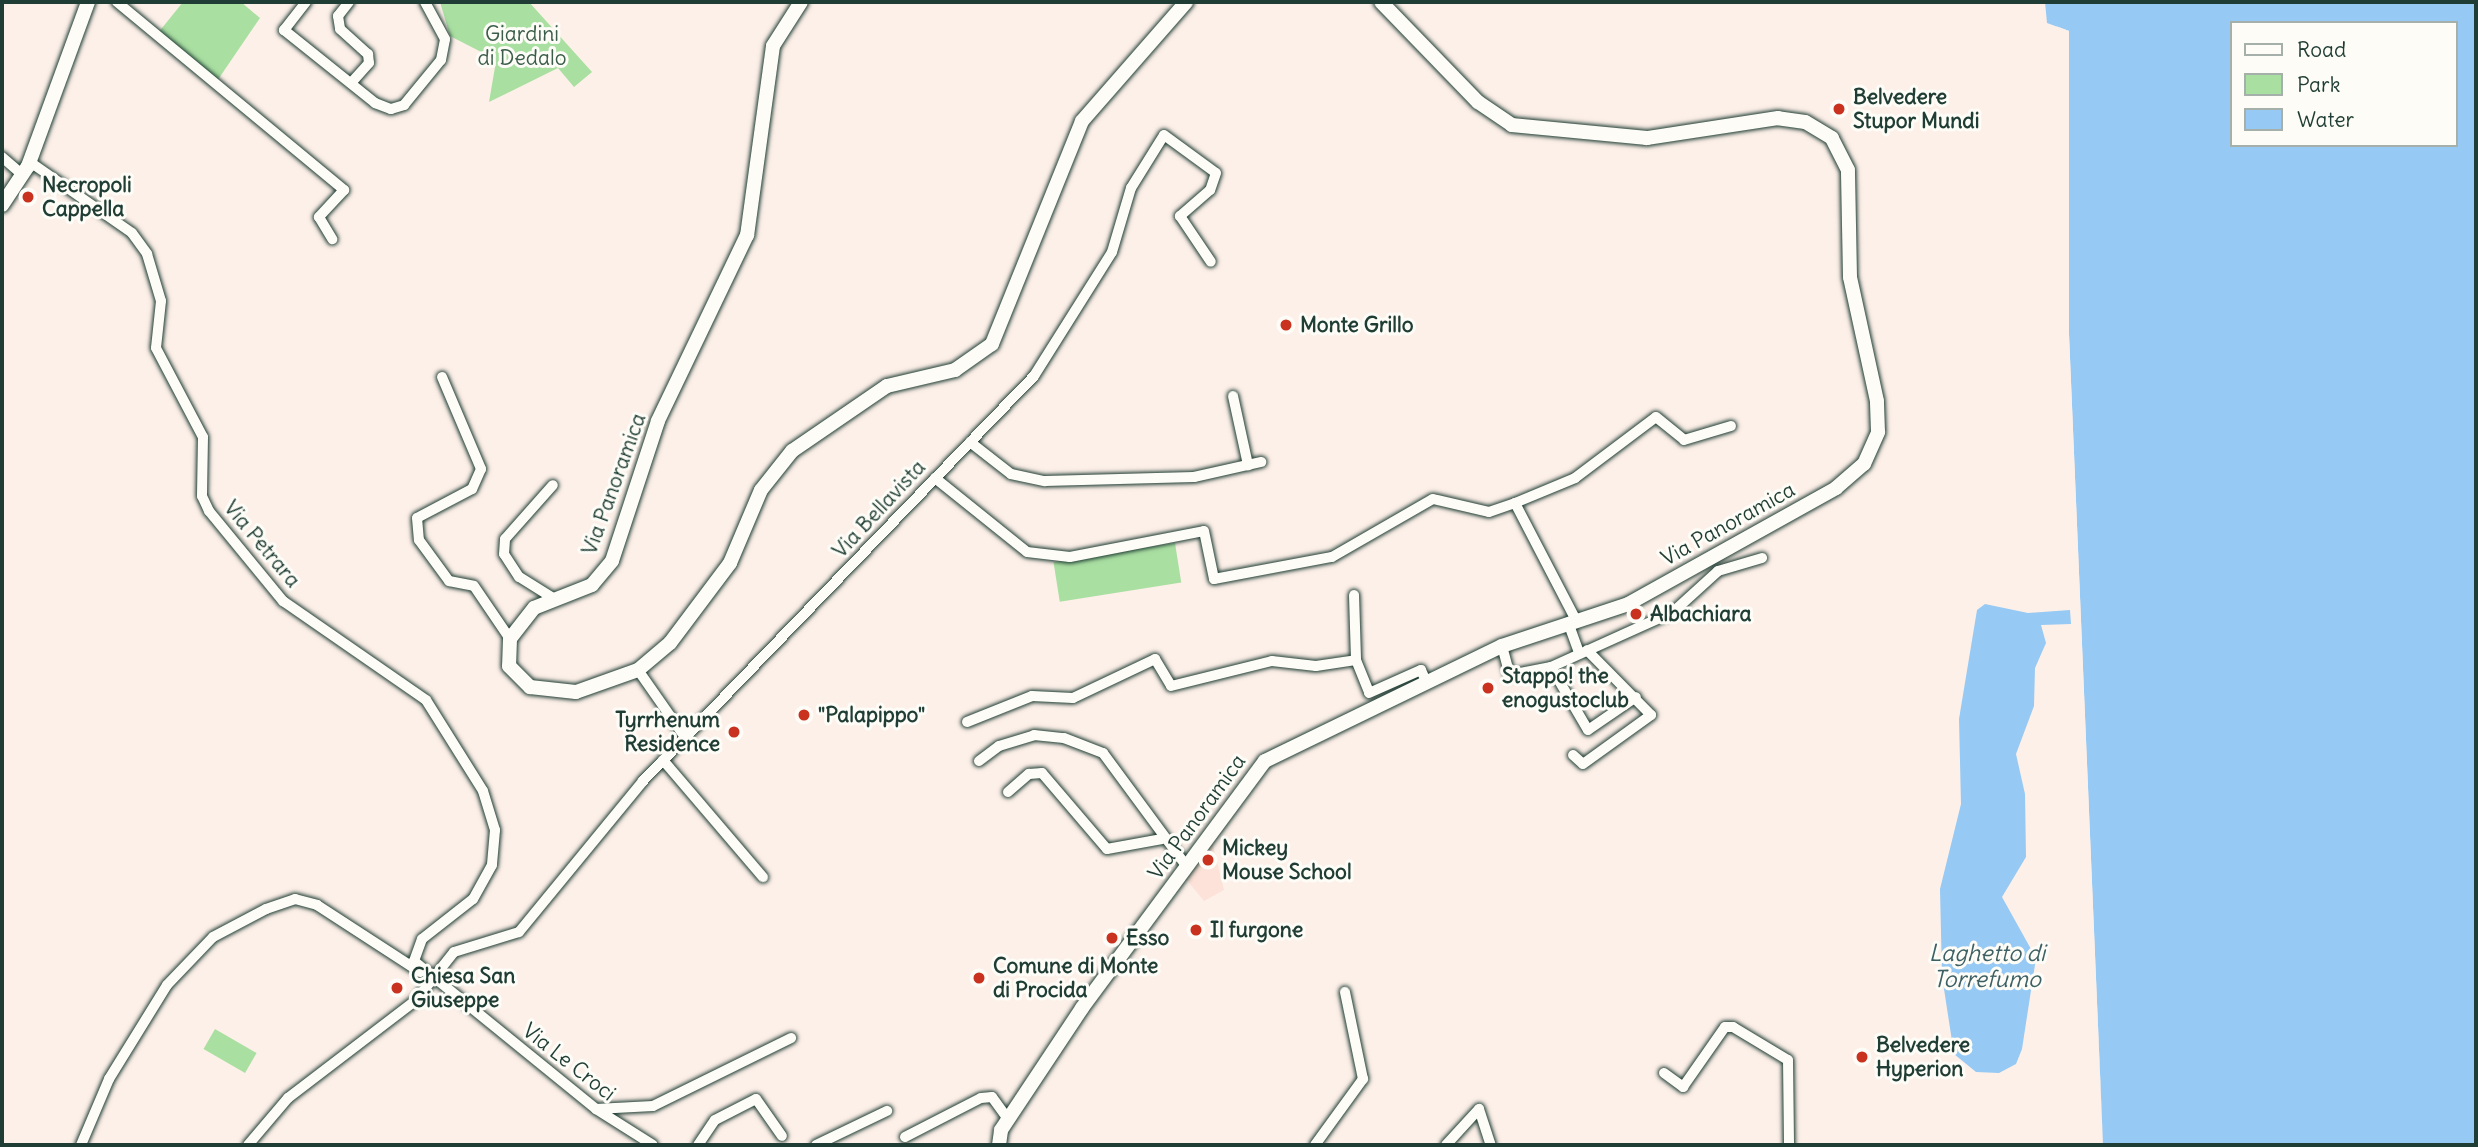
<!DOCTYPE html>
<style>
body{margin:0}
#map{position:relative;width:2478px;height:1147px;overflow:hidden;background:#fdf0e9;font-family:Delius,sans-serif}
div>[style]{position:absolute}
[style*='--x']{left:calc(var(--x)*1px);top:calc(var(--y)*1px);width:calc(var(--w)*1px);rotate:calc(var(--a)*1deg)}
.built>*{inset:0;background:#fce2d8}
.green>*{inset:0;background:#aadfa2;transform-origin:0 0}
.water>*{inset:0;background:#96c9f3}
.pier>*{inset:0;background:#fdf0e9}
.roads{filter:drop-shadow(0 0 2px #1f3d34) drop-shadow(0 0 2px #1f3d34)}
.minor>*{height:10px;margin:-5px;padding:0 5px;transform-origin:5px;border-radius:5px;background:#fdfcf7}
.tertiary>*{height:14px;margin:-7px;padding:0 7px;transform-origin:7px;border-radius:7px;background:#fdfcf7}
.dots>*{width:19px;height:19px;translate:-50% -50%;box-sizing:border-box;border:4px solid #fdfcf7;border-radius:50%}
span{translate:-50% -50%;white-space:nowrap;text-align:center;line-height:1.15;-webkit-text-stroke:6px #fdfcf7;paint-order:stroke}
.park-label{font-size:21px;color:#3b5d4a}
.poi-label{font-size:21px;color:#1f3d34;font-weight:700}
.left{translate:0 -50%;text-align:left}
.right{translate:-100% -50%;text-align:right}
.street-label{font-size:21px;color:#1f3d34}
.water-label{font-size:23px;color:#3d6064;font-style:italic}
.frame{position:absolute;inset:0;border:4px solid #1f3d34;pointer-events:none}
.legend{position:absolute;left:2230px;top:21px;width:228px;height:126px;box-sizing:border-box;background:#fdfcf7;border:2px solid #a4b0a9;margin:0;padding:9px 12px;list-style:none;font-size:21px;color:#1f3d34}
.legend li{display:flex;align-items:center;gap:14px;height:35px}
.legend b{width:35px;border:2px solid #a4b0a9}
</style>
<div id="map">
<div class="built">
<i style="clip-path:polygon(1212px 841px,1224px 890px,1204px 901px,1186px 879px)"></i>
</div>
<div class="green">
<i style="clip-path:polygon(183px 2px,241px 2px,260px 18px,215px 84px,158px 33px)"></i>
<i style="clip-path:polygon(440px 2px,529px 2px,592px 72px,574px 87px,558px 68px,489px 102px,495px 67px,489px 56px,450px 36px)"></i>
<i style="left:1175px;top:543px;width:40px;height:123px;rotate:81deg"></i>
<i style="left:215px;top:1029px;width:48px;height:23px;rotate:30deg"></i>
</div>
<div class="water">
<i style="clip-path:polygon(evenodd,2045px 2px,2476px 2px,2476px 1145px,2103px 1145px,2069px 334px,2069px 31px,2047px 23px,2045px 2px,2231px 23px,2455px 23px,2455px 145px,2231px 145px,2231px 23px)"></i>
<i style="clip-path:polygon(1985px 604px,2028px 613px,2070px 610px,2071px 624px,2041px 625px,2046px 643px,2035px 668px,2034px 706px,2016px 754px,2025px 794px,2026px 857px,2002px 897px,2036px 958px,2022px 1049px,2016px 1064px,1999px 1073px,1976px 1072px,1954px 1054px,1942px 976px,1940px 889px,1961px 804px,1959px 719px,1977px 610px)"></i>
</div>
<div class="pier">
<i style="clip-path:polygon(2056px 26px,2069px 31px,2069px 334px,2103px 1145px,2065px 334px,2066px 33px)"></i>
</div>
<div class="roads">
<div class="minor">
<i style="--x:117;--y:2;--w:295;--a:39.6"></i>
<i style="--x:344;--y:190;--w:37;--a:133"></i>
<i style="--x:319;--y:217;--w:26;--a:59"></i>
<i style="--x:306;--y:2;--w:36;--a:128"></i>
<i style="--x:284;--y:30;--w:117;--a:38.7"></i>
<i style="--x:375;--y:103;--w:17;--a:21"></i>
<i style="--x:391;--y:109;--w:14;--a:-17"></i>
<i style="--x:404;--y:105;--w:58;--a:-50.6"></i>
<i style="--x:441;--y:60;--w:21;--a:-79"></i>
<i style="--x:445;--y:39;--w:42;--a:-118.4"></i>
<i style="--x:349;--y:2;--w:18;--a:128"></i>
<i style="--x:338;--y:16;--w:13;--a:81"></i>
<i style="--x:340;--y:29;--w:38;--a:42"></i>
<i style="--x:368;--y:54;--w:9;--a:84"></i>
<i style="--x:369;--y:63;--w:27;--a:132"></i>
<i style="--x:2;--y:157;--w:28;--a:41"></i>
<i style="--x:30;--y:162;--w:124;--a:34.8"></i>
<i style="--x:132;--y:233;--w:26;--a:54"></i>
<i style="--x:147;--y:254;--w:49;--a:73.4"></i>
<i style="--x:161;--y:301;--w:47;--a:96.1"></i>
<i style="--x:156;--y:348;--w:101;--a:62.2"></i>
<i style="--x:203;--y:437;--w:59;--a:91"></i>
<i style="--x:202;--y:496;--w:17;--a:65"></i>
<i style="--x:209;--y:511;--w:117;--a:50.6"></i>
<i style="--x:283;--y:601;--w:174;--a:34.7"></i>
<i style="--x:426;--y:700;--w:107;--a:57.9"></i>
<i style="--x:483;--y:791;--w:41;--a:72.9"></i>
<i style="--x:495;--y:830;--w:35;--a:95"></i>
<i style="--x:492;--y:865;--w:39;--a:119"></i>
<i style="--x:473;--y:899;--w:65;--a:141.9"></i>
<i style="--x:422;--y:939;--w:23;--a:110"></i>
<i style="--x:414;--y:961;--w:235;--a:39.1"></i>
<i style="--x:596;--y:1109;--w:67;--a:32.3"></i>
<i style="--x:442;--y:377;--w:100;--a:67"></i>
<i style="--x:481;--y:469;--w:22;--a:114"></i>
<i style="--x:472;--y:489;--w:62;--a:152.2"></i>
<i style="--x:417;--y:518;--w:22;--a:85"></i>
<i style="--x:419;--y:540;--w:51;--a:53.8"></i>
<i style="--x:449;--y:581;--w:25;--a:11"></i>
<i style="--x:474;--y:586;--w:64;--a:55.8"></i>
<i style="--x:1233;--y:396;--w:71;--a:77.7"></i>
<i style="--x:970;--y:442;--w:52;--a:38"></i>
<i style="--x:1011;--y:474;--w:35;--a:12"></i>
<i style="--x:1045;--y:481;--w:149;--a:-1.5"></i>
<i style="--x:1194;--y:477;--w:69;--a:-12.6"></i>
<i style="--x:935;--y:478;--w:118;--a:38.8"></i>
<i style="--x:1027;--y:552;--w:43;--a:6.6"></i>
<i style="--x:1070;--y:557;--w:136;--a:-11"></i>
<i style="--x:1204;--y:531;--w:49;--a:78.2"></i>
<i style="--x:1214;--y:579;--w:120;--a:-10.6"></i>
<i style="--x:1332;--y:557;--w:116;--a:-29.9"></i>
<i style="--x:1433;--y:499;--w:57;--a:13.1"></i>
<i style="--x:1489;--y:512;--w:28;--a:-19"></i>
<i style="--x:1515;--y:503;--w:65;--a:-22.6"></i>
<i style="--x:1575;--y:478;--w:101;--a:-37"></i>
<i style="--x:1656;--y:417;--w:36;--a:39"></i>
<i style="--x:1684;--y:440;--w:49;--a:-16.6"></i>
<i style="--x:1515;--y:503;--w:134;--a:62.5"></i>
<i style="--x:1354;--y:595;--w:65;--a:88.2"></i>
<i style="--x:553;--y:598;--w:40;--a:-148"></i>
<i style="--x:519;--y:577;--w:27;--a:-123"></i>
<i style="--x:504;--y:554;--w:15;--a:-86"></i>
<i style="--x:505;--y:539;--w:72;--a:-48.4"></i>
<i style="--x:1569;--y:625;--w:30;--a:70"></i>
<i style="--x:1502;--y:646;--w:30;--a:75"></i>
<i style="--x:1510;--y:675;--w:42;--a:-11"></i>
<i style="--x:1551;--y:667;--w:134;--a:-24.3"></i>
<i style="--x:1673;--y:612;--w:61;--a:-42.3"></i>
<i style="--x:1718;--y:571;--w:46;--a:-16.5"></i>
<i style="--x:1551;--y:667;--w:73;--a:59.6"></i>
<i style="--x:1588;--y:730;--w:58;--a:-34.5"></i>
<i style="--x:638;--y:670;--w:82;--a:55"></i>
<i style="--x:967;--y:722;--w:70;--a:-21.8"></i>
<i style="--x:1032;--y:696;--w:41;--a:2.8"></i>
<i style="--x:1073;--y:698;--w:91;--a:-25.4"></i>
<i style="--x:1155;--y:659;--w:31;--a:59"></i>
<i style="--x:1171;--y:686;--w:104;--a:-13.9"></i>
<i style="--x:1272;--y:661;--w:44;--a:6.5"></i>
<i style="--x:1316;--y:666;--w:40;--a:-8.5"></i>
<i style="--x:1356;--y:660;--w:35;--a:68"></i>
<i style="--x:1369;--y:693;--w:57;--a:-23.9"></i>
<i style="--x:1421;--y:670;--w:12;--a:66"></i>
<i style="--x:1573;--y:755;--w:13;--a:42"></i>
<i style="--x:1583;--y:764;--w:84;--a:-35.8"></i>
<i style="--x:1651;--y:715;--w:91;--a:-134.6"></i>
<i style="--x:663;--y:760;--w:154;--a:49.5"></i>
<i style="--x:979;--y:761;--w:25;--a:-37"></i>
<i style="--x:999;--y:746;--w:37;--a:-17"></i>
<i style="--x:1034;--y:735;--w:30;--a:6"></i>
<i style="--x:1064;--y:738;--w:42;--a:21"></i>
<i style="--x:1103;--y:753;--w:142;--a:53.6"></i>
<i style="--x:1008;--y:792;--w:28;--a:-41"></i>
<i style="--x:1029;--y:774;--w:13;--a:-4"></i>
<i style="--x:1042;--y:773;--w:100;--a:49.5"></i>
<i style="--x:1107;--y:849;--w:56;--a:-10.3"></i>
<i style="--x:1664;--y:1073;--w:24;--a:36"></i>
<i style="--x:1683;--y:1087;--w:73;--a:-55"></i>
<i style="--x:1725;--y:1027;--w:8;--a:0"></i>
<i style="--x:1733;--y:1027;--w:64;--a:31"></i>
<i style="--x:1788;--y:1060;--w:85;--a:89.3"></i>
<i style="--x:596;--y:1109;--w:57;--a:-3"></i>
<i style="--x:653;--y:1106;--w:154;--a:-26.2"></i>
<i style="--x:1479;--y:1109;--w:38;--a:72"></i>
<i style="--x:905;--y:1137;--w:85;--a:-27.2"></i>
<i style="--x:981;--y:1098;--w:11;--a:-5"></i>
<i style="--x:992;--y:1097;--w:27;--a:54"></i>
<i style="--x:81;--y:1145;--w:72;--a:-67"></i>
<i style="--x:109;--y:1079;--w:110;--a:-58.3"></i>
<i style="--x:167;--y:985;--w:66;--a:-46.2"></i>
<i style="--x:213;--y:937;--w:60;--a:-27.8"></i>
<i style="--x:266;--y:909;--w:31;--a:-19"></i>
<i style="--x:295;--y:899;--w:23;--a:15"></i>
<i style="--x:317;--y:905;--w:123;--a:33"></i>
<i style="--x:248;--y:1145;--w:62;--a:-49.6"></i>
<i style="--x:288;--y:1098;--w:161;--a:-37.4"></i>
<i style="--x:416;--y:1000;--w:61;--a:-51.6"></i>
<i style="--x:454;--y:952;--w:68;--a:-17.1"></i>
<i style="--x:519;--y:932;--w:195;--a:-50.6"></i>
<i style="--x:643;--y:781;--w:563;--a:-46.01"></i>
<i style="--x:1034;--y:376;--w:146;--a:-57.8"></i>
<i style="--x:1112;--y:252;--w:67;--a:-73.5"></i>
<i style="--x:1131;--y:188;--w:62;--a:-58.1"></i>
<i style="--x:1164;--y:135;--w:64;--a:36.2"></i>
<i style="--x:1216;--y:173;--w:18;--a:109"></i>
<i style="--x:1210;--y:190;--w:40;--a:139"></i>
<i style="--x:1180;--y:216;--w:55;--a:56"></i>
<i style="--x:698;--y:1145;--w:30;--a:-56"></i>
<i style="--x:715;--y:1120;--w:46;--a:-27.1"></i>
<i style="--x:756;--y:1099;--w:45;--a:54.9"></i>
<i style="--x:816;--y:1145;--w:79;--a:-25.6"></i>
<i style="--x:1315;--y:1145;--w:82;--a:-54"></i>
<i style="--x:1363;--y:1079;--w:89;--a:-101.7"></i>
<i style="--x:1446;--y:1145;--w:49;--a:-47.5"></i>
</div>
<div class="tertiary">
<i style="--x:801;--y:2;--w:52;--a:122.5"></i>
<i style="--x:773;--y:46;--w:191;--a:97.8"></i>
<i style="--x:747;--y:235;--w:206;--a:115.6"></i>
<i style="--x:658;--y:421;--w:147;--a:108.2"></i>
<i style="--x:612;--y:561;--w:31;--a:130"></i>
<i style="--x:592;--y:585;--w:62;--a:158.4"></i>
<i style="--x:534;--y:608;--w:39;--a:128"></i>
<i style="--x:510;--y:639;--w:27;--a:92"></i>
<i style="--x:509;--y:666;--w:30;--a:45"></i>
<i style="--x:530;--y:687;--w:46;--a:6.2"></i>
<i style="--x:576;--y:692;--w:66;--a:-19.5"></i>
<i style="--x:638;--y:670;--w:42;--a:-40.2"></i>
<i style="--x:670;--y:643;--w:100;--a:-53.1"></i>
<i style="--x:730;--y:563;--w:79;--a:-67"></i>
<i style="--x:761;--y:490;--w:50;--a:-51.5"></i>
<i style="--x:792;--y:451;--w:115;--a:-34.4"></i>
<i style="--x:887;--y:386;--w:70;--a:-13.2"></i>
<i style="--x:955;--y:370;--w:45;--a:-35.1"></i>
<i style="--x:992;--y:344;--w:240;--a:-68"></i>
<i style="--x:1082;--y:121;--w:158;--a:-48.8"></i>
<i style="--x:2;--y:205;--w:47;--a:-56.3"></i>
<i style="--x:28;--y:166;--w:175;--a:-69.9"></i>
<i style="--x:999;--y:1145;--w:15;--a:-82"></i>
<i style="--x:1001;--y:1130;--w:146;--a:-56.4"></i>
<i style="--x:1082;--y:1008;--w:307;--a:-53.5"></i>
<i style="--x:1265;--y:761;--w:263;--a:-25.9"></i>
<i style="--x:1502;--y:646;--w:133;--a:-18.4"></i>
<i style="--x:1628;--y:604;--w:238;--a:-29.1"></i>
<i style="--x:1836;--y:488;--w:37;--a:-41"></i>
<i style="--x:1864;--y:464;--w:35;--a:-66"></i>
<i style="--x:1878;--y:432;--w:31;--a:-92"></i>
<i style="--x:1877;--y:401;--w:127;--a:-102.3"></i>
<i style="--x:1850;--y:277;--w:107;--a:-91.1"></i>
<i style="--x:1848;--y:170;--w:36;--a:-117"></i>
<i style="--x:1832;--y:138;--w:31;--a:-149"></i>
<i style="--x:1805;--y:122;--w:27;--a:-172"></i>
<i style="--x:1778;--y:118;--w:133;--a:171.3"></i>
<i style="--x:1647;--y:138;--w:136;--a:-174.5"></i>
<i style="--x:1512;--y:125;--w:41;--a:-145.9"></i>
<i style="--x:1478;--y:102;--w:139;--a:-134.1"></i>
</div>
</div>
<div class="dots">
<i style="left:1839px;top:109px;background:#c8321e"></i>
<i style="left:28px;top:197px;background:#c8321e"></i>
<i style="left:1286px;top:325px;background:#c8321e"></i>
<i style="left:1636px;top:614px;background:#c8321e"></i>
<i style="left:1488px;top:688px;background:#c8321e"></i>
<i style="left:804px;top:715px;background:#c8321e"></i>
<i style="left:734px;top:732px;background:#c8321e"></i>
<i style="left:1208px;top:860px;background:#c8321e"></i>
<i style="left:1196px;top:930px;background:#c8321e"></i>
<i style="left:1112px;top:938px;background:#c8321e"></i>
<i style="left:979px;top:978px;background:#c8321e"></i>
<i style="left:397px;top:988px;background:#c8321e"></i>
<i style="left:1862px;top:1057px;background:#c8321e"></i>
</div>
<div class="park-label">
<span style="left:522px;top:46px">Giardini<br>di Dedalo</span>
</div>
<div class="poi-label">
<span class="left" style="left:1853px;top:109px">Belvedere<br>Stupor Mundi</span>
<span class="left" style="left:42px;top:197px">Necropoli<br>Cappella</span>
<span class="left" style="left:1300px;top:325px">Monte Grillo</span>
<span class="left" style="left:1650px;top:614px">Albachiara</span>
<span class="left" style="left:1502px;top:688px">Stappo! the<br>enogustoclub</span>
<span class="left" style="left:818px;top:715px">"Palapippo"</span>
<span class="right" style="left:720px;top:732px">Tyrrhenum<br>Residence</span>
<span class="left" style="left:1222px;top:860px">Mickey<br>Mouse School</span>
<span class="left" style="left:1210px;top:930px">Il furgone</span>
<span class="left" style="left:1126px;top:938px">Esso</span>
<span class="left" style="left:993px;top:978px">Comune di Monte<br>di Procida</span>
<span class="left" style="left:411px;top:988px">Chiesa San<br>Giuseppe</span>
<span class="left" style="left:1876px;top:1057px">Belvedere<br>Hyperion</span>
</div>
<div class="street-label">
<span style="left:614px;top:484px;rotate:-70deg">Via Panoramica</span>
<span style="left:879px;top:509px;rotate:-47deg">Via Bellavista</span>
<span style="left:1728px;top:524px;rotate:-29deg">Via Panoramica</span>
<span style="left:262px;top:544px;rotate:50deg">Via Petrara</span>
<span style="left:1197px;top:817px;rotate:-54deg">Via Panoramica</span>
<span style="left:569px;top:1062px;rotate:38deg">Via Le Croci</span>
</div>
<div class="water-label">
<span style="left:1987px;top:966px">Laghetto di<br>Torrefumo</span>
</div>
<div class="frame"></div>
<ul class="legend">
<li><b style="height:9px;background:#fdfcf7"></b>Road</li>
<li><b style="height:19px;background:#aadfa2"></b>Park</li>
<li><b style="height:19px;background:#96c9f3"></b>Water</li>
</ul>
</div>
